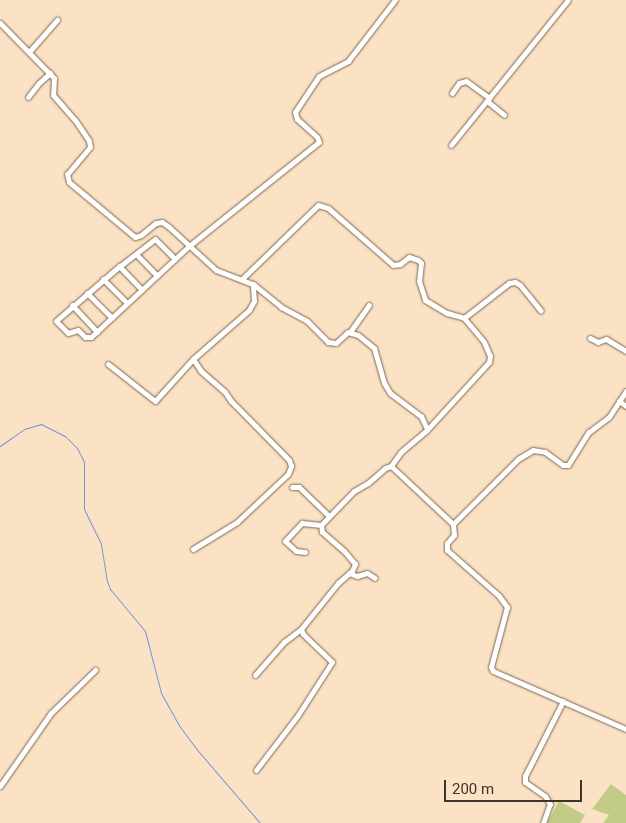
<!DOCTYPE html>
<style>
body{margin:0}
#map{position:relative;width:626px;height:823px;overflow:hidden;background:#fce2c5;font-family:Roboto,sans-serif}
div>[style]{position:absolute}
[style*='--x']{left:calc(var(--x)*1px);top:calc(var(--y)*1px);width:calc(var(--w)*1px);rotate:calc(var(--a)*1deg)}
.green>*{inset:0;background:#c2cc86}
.stream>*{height:1px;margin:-0.5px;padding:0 0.5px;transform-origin:0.5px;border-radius:0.5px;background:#7696d2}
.roads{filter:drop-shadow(0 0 1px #7d664c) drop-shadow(0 0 1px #7d664c)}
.minor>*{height:5px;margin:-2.5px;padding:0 2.5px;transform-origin:2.5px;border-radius:2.5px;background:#fff}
span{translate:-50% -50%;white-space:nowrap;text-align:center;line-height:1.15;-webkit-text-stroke:5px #fce2c5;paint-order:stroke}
.scale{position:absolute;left:444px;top:780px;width:138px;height:22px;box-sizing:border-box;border:2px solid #3d3328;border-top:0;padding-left:6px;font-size:15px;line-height:18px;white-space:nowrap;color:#3d3328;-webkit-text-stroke:4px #fce2c5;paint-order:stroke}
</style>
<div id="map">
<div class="green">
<i style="clip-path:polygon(611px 784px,626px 795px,626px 823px,603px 823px,609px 815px,592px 809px)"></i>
<i style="clip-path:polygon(559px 801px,585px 815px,580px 823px,547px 823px)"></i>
</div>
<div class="stream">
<i style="--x:0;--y:446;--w:29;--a:-35"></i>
<i style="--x:24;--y:429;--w:18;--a:-16"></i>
<i style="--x:41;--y:424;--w:27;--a:27"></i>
<i style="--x:65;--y:436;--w:17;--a:45"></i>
<i style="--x:77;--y:448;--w:16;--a:63"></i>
<i style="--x:84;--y:462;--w:47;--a:90"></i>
<i style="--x:84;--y:509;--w:39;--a:64"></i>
<i style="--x:101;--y:544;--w:37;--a:81"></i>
<i style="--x:107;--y:581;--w:9;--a:69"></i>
<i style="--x:110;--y:589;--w:55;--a:50.2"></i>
<i style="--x:145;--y:631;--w:64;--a:75.5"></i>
<i style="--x:161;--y:693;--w:39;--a:61"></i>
<i style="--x:180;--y:727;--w:31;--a:53"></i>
<i style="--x:199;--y:752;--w:94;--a:49.3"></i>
</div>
<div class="roads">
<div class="minor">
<i style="--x:0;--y:23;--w:77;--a:45.5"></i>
<i style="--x:54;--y:78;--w:17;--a:93"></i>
<i style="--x:53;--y:95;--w:33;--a:49"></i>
<i style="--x:75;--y:120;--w:25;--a:56"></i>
<i style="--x:89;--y:141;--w:6;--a:81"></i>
<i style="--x:90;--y:147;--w:35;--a:130"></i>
<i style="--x:67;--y:174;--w:8;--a:76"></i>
<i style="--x:69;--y:182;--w:86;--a:39.8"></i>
<i style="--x:135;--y:237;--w:6;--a:-18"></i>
<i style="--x:141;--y:235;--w:19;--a:-39"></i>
<i style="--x:156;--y:223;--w:6;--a:-9"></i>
<i style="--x:162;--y:222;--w:9;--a:36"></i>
<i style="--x:169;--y:227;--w:64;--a:42.5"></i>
<i style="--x:216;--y:270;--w:40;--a:21"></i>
<i style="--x:253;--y:284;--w:36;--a:39"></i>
<i style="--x:281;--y:307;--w:30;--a:28"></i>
<i style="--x:307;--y:321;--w:30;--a:45"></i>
<i style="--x:328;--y:342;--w:8;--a:7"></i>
<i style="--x:336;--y:343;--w:16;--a:-43"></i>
<i style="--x:348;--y:332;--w:10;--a:17"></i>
<i style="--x:358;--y:335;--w:21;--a:39"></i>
<i style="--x:374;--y:348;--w:36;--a:74"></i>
<i style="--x:384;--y:383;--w:12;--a:59"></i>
<i style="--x:390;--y:393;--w:39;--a:37"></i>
<i style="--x:421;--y:416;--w:14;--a:65"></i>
<i style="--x:29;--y:52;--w:43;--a:-48.8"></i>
<i style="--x:452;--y:93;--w:12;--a:-55"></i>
<i style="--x:459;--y:83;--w:7;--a:-16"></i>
<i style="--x:466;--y:81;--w:29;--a:36"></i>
<i style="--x:28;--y:97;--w:18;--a:-52"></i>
<i style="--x:39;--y:83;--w:15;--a:-42"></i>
<i style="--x:487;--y:101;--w:22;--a:39"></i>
<i style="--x:451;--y:145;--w:186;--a:-51.1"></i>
<i style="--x:136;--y:254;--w:30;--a:46"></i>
<i style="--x:175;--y:259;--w:28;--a:-135"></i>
<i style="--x:155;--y:239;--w:49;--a:142.4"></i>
<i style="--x:116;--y:269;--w:79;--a:139.1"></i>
<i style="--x:56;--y:321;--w:17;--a:45"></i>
<i style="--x:68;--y:333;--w:10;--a:-17"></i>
<i style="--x:78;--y:330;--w:10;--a:45"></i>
<i style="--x:85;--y:337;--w:6;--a:0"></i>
<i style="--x:91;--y:337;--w:134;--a:-42.9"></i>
<i style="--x:189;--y:246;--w:166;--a:-38.7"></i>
<i style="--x:319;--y:142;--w:5;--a:-112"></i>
<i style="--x:317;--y:137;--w:27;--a:-138"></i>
<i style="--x:297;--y:119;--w:7;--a:-106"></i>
<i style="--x:295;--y:112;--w:43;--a:-56.3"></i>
<i style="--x:319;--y:76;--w:33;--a:-27"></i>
<i style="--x:348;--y:61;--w:77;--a:-52.4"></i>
<i style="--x:119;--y:266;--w:33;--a:46"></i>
<i style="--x:103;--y:279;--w:34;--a:45"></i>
<i style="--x:242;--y:279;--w:106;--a:-44.2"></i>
<i style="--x:318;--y:205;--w:10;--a:17"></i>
<i style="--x:328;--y:208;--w:86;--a:41.2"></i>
<i style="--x:393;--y:265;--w:7;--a:-8"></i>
<i style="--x:400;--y:264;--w:11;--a:-38"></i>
<i style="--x:409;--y:257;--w:9;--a:18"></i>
<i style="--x:418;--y:260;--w:4;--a:45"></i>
<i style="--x:421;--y:263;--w:18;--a:96"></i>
<i style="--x:419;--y:281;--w:20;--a:72"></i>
<i style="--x:425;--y:300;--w:26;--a:31"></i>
<i style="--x:447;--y:313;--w:18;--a:16"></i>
<i style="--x:464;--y:318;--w:31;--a:50"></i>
<i style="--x:484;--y:342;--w:15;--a:67"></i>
<i style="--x:490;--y:356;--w:6;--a:99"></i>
<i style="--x:489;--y:362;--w:92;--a:132.4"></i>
<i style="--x:427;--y:430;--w:34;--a:140"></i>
<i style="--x:401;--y:452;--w:17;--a:126"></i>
<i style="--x:391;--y:466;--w:85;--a:43.1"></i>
<i style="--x:453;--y:524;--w:11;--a:85"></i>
<i style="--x:454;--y:535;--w:11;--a:131"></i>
<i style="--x:447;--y:543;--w:7;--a:90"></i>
<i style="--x:447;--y:550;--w:69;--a:41.5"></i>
<i style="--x:499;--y:596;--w:14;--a:54"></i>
<i style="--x:507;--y:607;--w:62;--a:104.9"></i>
<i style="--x:491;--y:667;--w:4;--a:63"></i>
<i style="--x:493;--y:671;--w:145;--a:23.6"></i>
<i style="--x:87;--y:293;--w:35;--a:45"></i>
<i style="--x:72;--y:305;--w:37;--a:47"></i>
<i style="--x:464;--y:318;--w:57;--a:-37.9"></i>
<i style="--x:509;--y:283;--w:6;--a:-9"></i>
<i style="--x:515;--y:282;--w:6;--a:31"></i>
<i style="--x:520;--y:285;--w:33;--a:51"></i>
<i style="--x:350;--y:332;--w:33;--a:-55"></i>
<i style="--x:590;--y:338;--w:9;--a:27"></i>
<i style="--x:598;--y:342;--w:9;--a:-21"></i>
<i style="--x:606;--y:339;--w:23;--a:31"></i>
<i style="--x:108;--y:364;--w:60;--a:38.2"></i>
<i style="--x:155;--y:401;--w:57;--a:-47.9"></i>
<i style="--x:193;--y:359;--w:74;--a:-41.2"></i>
<i style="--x:249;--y:310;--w:10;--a:-61"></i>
<i style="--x:254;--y:301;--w:16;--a:-94"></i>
<i style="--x:619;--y:401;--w:9;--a:36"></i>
<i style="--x:292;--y:487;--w:7;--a:0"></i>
<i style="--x:299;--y:487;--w:42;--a:44"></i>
<i style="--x:453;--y:524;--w:92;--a:-45"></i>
<i style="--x:518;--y:459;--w:17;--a:-31"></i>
<i style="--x:533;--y:450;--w:12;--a:9"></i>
<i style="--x:545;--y:452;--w:22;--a:36"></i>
<i style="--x:563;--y:465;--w:5;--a:0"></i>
<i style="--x:568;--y:465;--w:39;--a:-58"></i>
<i style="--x:589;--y:432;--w:25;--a:-37"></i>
<i style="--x:609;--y:417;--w:31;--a:-57"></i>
<i style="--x:193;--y:549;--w:52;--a:-31.5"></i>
<i style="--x:237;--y:522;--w:70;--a:-43.3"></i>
<i style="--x:288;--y:474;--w:9;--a:-69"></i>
<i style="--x:291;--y:466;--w:6;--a:-108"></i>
<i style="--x:289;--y:460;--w:83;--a:-134.5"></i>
<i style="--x:231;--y:401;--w:11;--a:-124"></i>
<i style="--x:225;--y:392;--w:32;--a:-139"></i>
<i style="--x:201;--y:371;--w:14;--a:-124"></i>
<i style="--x:305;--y:552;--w:9;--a:-174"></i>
<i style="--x:296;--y:551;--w:15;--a:-138"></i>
<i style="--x:285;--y:541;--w:25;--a:-47"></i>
<i style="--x:302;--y:523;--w:19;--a:6"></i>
<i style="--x:349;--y:573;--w:9;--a:21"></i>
<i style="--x:357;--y:576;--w:10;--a:-17"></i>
<i style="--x:367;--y:573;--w:9;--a:32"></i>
<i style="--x:255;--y:675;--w:44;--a:-48.7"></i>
<i style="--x:284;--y:642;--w:21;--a:-37"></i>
<i style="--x:256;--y:770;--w:69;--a:-52.6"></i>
<i style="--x:298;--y:715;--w:63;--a:-57.3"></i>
<i style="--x:332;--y:662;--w:40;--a:-136"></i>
<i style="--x:303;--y:634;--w:5;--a:-112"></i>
<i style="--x:301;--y:629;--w:59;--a:-51.2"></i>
<i style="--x:338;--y:583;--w:18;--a:-41"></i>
<i style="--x:352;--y:571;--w:8;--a:-67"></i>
<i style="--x:355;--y:564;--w:17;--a:-130"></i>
<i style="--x:344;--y:551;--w:29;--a:-139"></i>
<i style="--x:322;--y:532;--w:7;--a:-98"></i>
<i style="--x:321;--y:525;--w:47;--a:-45.9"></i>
<i style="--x:354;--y:491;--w:16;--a:-30"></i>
<i style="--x:368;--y:483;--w:23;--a:-41"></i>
<i style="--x:385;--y:468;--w:6;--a:-18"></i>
<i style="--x:0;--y:786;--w:89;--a:-55.1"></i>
<i style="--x:51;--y:713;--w:62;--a:-44.3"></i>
<i style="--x:543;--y:823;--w:20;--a:-70"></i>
<i style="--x:550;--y:804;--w:9;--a:-122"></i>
<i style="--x:545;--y:796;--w:24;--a:-145"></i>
<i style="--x:525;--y:782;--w:6;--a:-90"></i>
<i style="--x:525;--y:776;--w:84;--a:-63.1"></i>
</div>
</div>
<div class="scale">200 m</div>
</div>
